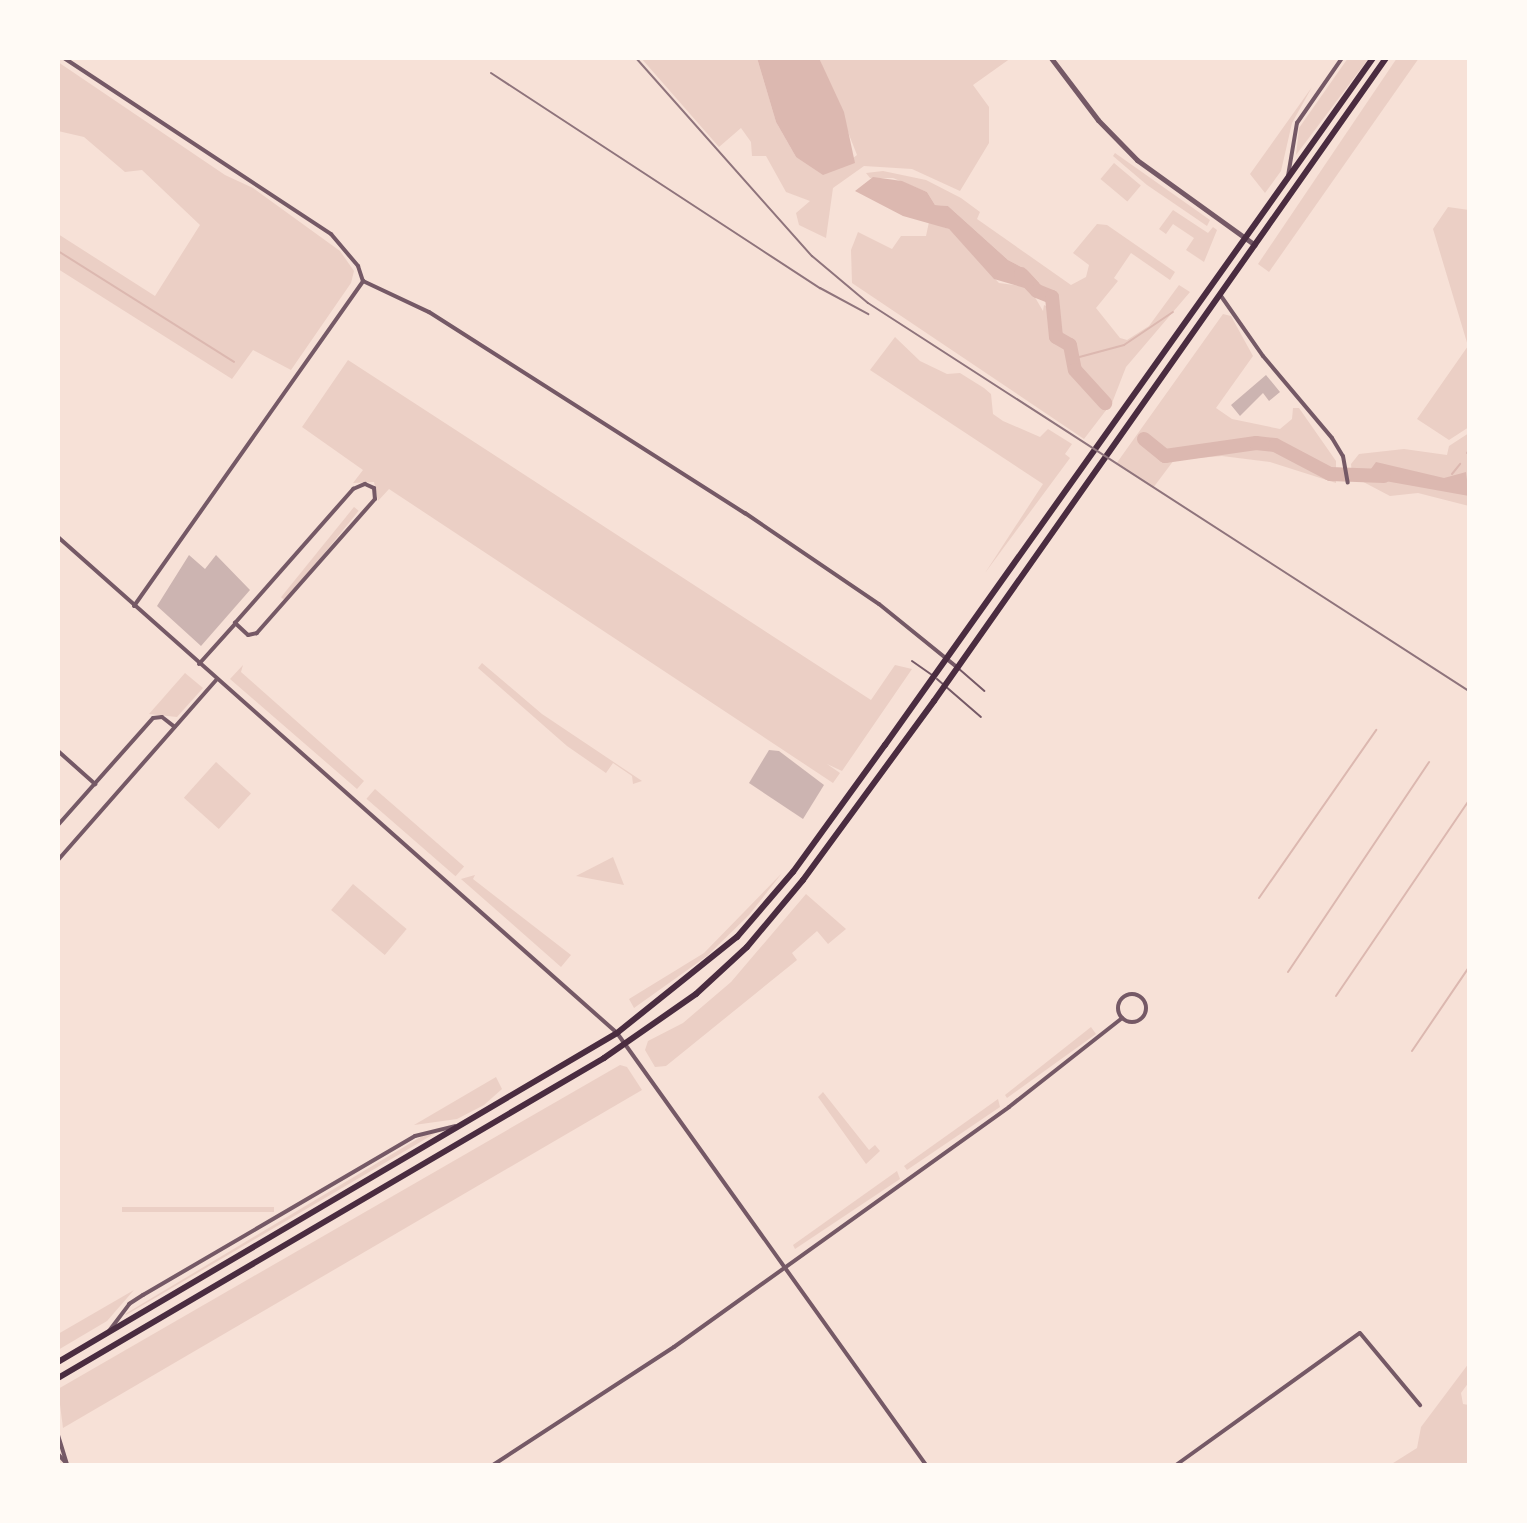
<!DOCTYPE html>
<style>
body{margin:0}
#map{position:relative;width:1527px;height:1523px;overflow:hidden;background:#f7e1d7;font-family:"Noto Sans",sans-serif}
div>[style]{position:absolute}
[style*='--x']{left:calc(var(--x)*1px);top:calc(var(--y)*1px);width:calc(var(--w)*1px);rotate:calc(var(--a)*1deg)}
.green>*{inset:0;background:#ebcfc5;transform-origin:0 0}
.water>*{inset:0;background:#dcb8b0}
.stream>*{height:2px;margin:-1px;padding:0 1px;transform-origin:1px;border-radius:1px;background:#dcb8b0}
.river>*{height:14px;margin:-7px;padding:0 7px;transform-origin:7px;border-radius:7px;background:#dcb8b0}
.building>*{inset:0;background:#ccb4b1}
.service>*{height:2px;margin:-1px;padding:0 1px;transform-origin:1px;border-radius:1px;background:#755966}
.minor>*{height:4px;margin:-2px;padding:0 2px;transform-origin:2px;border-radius:2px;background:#755966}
.minor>.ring{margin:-2px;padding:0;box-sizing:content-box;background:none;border:4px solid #755966;border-radius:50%}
.tertiary>*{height:5px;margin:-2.5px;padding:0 2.5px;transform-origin:2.5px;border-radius:2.5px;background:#755966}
.secondary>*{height:6px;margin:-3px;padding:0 3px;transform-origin:3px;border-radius:3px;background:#4a2c40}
.rail>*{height:2px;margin:-1px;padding:0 1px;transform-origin:1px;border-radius:1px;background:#8f747c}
span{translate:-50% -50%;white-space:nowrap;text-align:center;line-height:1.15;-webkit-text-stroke:6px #fffaf5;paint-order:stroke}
.frame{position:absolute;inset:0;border:60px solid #fffaf5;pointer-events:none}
</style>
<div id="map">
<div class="green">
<i style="clip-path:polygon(641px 58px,757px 58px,776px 122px,796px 157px,844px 165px,857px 155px,819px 58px,1011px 58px,973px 85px,989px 107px,989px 143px,960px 191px,912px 169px,864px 166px,833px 188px,826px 238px,799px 225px,796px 213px,810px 201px,786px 192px,766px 156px,752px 156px,751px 142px,741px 128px,719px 147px)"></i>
<i style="clip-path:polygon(1348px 58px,1369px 58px,1296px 155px,1299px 128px)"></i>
<i style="clip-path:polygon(1397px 58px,1419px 58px,1269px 272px,1258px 264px)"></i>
<i style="clip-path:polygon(58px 62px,225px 175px,253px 188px,340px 251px,354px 271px,351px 283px,291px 370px,253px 350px,232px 379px,58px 269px,58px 234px,155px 296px,200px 225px,142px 170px,125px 172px,84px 137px,58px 131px)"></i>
<i style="clip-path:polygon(1312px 87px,1292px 123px,1281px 171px,1265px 193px,1250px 174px)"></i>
<i style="clip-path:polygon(1115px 153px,1210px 220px,1207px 226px,1147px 185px,1113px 156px)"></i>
<i style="left:1114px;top:163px;width:35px;height:21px;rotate:40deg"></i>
<i style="clip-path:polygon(883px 171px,926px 180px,961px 198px,980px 212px,977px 219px,1071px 285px,1086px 277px,1089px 265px,1073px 253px,1097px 224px,1107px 225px,1175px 272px,1170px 280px,1131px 253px,1114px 278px,1118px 281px,1096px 308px,1120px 338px,1127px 340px,1149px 326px,1179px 285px,1190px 292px,1126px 367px,1112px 403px,1078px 372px,1071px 344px,1059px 336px,1054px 296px,1042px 292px,1027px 270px,1008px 260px,948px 206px,935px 205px,927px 192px,893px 178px,870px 178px,866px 173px)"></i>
<i style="clip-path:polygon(1448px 207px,1469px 210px,1469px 427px,1449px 440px,1417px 419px,1468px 346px,1433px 229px)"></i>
<i style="clip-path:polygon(1173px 210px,1208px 233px,1213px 227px,1217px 230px,1204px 262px,1186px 250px,1194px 238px,1173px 224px,1166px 234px,1159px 229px)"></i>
<i style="clip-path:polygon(929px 222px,949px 229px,999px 283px,1029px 287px,1043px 311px,1044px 305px,1048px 307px,1053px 339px,1067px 347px,1071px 374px,1107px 409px,1084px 439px,852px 283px,851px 250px,858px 232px,892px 249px,901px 236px,926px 236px)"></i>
<i style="clip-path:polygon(1223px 314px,1231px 316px,1253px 356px,1216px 408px,1232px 419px,1280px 429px,1292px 419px,1293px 408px,1299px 408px,1336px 461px,1336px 483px,1270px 462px,1222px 456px,1174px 460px,1153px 488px,1116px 464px)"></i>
<i style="clip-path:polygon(895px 337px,920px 361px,947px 374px,960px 373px,984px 388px,991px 394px,993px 414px,1003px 421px,1040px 437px,1048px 429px,1072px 444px,1065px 454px,1070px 458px,985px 573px,1043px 484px,870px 370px)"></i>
<i style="clip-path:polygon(348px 360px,871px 700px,895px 665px,912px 669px,842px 771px,827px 764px,840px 773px,833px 783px,389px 489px,378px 501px,374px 482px,353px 483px,363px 470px,302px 427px)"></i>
<i style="clip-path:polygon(1469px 433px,1469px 506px,1418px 493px,1390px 496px,1352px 476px,1351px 464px,1359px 454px,1404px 449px,1447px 455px,1449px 446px)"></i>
<i style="left:354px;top:507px;width:6px;height:116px;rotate:39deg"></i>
<i style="clip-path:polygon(482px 663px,542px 714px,642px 781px,633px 784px,632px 776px,613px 763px,606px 773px,567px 746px,478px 668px)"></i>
<i style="clip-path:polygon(243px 665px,241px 672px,364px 781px,357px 789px,230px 679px)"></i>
<i style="clip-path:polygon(185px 673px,203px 688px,177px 717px,149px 714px)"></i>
<i style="left:216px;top:762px;width:47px;height:48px;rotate:42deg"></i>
<i style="left:375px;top:789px;width:118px;height:13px;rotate:41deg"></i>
<i style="clip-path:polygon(613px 857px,624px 885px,576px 876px)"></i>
<i style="clip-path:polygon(782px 873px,749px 915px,707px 956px,634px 1008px,629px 999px,704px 953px)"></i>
<i style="clip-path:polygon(475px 875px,473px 879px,571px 955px,561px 967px,461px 879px)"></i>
<i style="left:353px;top:884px;width:70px;height:34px;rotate:40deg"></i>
<i style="clip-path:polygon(806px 894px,846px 929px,828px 944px,817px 931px,792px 953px,797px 960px,666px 1066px,655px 1067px,645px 1050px,648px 1041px,683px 1023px,731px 982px)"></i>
<i style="clip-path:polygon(1091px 1027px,1096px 1034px,1007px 1098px,1005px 1095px)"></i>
<i style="clip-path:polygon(620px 1065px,627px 1067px,642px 1090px,63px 1428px,58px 1389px)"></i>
<i style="clip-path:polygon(496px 1077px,502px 1089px,484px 1105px,457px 1119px,414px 1125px)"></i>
<i style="clip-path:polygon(823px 1092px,869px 1150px,875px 1145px,880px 1151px,866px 1164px,818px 1097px)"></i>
<i style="clip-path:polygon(998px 1099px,1000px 1107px,907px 1170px,904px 1166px)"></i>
<i style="clip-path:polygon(439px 1131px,126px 1315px,125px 1314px,424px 1135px)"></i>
<i style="clip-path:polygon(897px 1171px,900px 1179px,795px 1249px,793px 1245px)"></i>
<i style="left:274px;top:1207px;width:5px;height:152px;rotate:90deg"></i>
<i style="clip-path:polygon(134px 1290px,107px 1321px,58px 1350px,58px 1334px)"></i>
<i style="clip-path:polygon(1469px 1363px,1469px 1382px,1461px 1393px,1463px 1404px,1469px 1405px,1469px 1465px,1390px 1465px,1417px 1448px,1421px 1427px)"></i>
</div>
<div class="water">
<i style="clip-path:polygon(757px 58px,819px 58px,844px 112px,855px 163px,823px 175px,796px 157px,776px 122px)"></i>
<i style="clip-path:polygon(873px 177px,902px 181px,927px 192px,935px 205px,948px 206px,1008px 260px,1027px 270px,1039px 283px,1035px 291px,994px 279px,949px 229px,903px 216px,855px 191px)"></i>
<i style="clip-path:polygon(1376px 462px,1444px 478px,1466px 472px,1469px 496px,1374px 479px,1368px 473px)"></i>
</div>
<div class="stream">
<i style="--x:58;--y:251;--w:208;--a:32.2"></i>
<i style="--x:1072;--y:359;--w:54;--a:-15.1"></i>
<i style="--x:1124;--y:345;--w:59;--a:-34"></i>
<i style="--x:1467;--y:453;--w:4;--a:-56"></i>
<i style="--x:1452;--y:474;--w:13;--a:-51"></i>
<i style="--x:1259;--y:898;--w:205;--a:-55.1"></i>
<i style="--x:1288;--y:972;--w:253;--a:-56.1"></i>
<i style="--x:1336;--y:996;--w:237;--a:-55.8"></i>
<i style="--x:1412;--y:1051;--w:102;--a:-55.8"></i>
</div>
<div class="river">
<i style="--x:1021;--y:274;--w:23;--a:47"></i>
<i style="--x:1037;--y:291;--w:16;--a:22"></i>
<i style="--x:1052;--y:297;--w:40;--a:84.3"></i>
<i style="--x:1056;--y:337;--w:16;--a:30"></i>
<i style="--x:1070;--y:345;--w:25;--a:79"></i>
<i style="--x:1075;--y:370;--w:45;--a:47.7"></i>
<i style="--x:1144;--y:439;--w:27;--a:39"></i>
<i style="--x:1165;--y:456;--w:92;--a:-8.1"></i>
<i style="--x:1256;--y:443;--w:19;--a:6"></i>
<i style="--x:1275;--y:445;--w:62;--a:27.8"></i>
<i style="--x:1330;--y:474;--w:54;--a:2.1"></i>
</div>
<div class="building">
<i style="clip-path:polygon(1266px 375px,1280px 392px,1269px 401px,1263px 393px,1240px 416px,1231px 405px)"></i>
<i style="clip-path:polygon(189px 555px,205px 569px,216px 555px,250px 590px,201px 646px,157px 606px)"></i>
<i style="clip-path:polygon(769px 750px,779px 751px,824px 785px,803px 819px,749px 783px)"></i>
</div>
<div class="service">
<i style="--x:912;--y:661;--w:24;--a:35"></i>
<i style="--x:958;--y:668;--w:35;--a:41"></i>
<i style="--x:937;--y:679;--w:58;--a:40.8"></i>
</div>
<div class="minor">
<i style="--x:64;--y:58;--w:320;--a:33.4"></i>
<i style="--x:331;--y:234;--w:42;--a:49.8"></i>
<i style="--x:358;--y:266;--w:16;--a:72"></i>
<i style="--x:363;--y:281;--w:73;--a:25.2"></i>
<i style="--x:429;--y:312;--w:375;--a:32.5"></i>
<i style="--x:745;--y:513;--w:162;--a:34.2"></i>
<i style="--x:879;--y:604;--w:102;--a:39"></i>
<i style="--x:1288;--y:176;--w:54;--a:-80.4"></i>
<i style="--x:1297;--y:123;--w:79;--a:-55.3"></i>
<i style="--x:1221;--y:296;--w:73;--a:55"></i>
<i style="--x:1263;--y:356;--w:107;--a:49.9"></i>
<i style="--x:1332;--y:438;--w:21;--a:59"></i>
<i style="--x:1343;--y:456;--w:27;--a:80"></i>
<i style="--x:365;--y:484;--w:10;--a:24"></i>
<i style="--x:374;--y:488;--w:11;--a:85"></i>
<i style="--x:375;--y:499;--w:179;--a:131.4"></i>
<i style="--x:257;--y:633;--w:9;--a:167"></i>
<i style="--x:248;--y:635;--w:18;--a:-137"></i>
<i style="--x:235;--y:623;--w:179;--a:-48.6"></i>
<i style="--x:353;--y:489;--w:13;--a:-23"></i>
<i style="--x:58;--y:537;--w:747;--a:41.58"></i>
<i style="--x:617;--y:1033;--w:531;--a:54.42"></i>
<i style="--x:134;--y:606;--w:398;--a:-54.8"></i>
<i style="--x:199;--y:664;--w:54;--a:-48"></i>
<i style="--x:58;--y:751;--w:50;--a:41.7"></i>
<i style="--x:58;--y:825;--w:143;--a:-48.4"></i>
<i style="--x:153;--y:718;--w:9;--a:-6"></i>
<i style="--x:162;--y:717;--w:16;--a:38"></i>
<i style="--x:58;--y:860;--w:241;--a:-48.7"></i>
<i class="ring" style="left:1118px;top:994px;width:24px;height:24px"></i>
<i style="--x:109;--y:1331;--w:34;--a:-53"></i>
<i style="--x:129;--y:1304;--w:17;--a:-33"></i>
<i style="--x:143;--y:1295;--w:315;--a:-30.3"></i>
<i style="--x:415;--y:1136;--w:41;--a:-14"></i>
<i style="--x:58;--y:1435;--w:30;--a:73"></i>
<i style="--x:58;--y:1454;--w:12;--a:48"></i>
<i style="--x:493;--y:1465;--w:216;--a:-33.1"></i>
<i style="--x:674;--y:1347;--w:412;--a:-35.6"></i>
<i style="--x:1009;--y:1107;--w:144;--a:-38.2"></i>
<i style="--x:1176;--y:1465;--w:226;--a:-35.7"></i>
<i style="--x:1360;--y:1333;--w:94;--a:50.2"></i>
</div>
<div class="tertiary">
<i style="--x:1051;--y:58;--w:78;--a:52.8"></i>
<i style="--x:1098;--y:120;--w:56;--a:45.7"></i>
<i style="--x:1137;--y:160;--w:145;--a:35.8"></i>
</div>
<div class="secondary">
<i style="--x:58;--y:1362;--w:649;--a:-30.48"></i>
<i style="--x:617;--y:1033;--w:154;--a:-38.7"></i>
<i style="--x:737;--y:937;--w:86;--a:-49.3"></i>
<i style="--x:793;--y:872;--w:157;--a:-54.1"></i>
<i style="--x:885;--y:745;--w:843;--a:-54.61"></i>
<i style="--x:58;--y:1378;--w:633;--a:-30.37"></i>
<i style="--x:604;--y:1058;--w:112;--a:-34.8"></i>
<i style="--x:696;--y:994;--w:69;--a:-42.7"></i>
<i style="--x:747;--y:947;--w:87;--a:-50.1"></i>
<i style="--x:803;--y:880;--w:222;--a:-53.8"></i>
<i style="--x:934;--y:701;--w:786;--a:-54.89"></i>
</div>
<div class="rail">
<i style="--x:636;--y:58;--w:265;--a:48.4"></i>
<i style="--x:812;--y:256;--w:73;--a:40"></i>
<i style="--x:868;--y:303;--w:715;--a:32.85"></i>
<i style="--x:491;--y:73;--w:393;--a:33.2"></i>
<i style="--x:820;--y:288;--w:55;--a:28.4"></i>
</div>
<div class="frame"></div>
</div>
